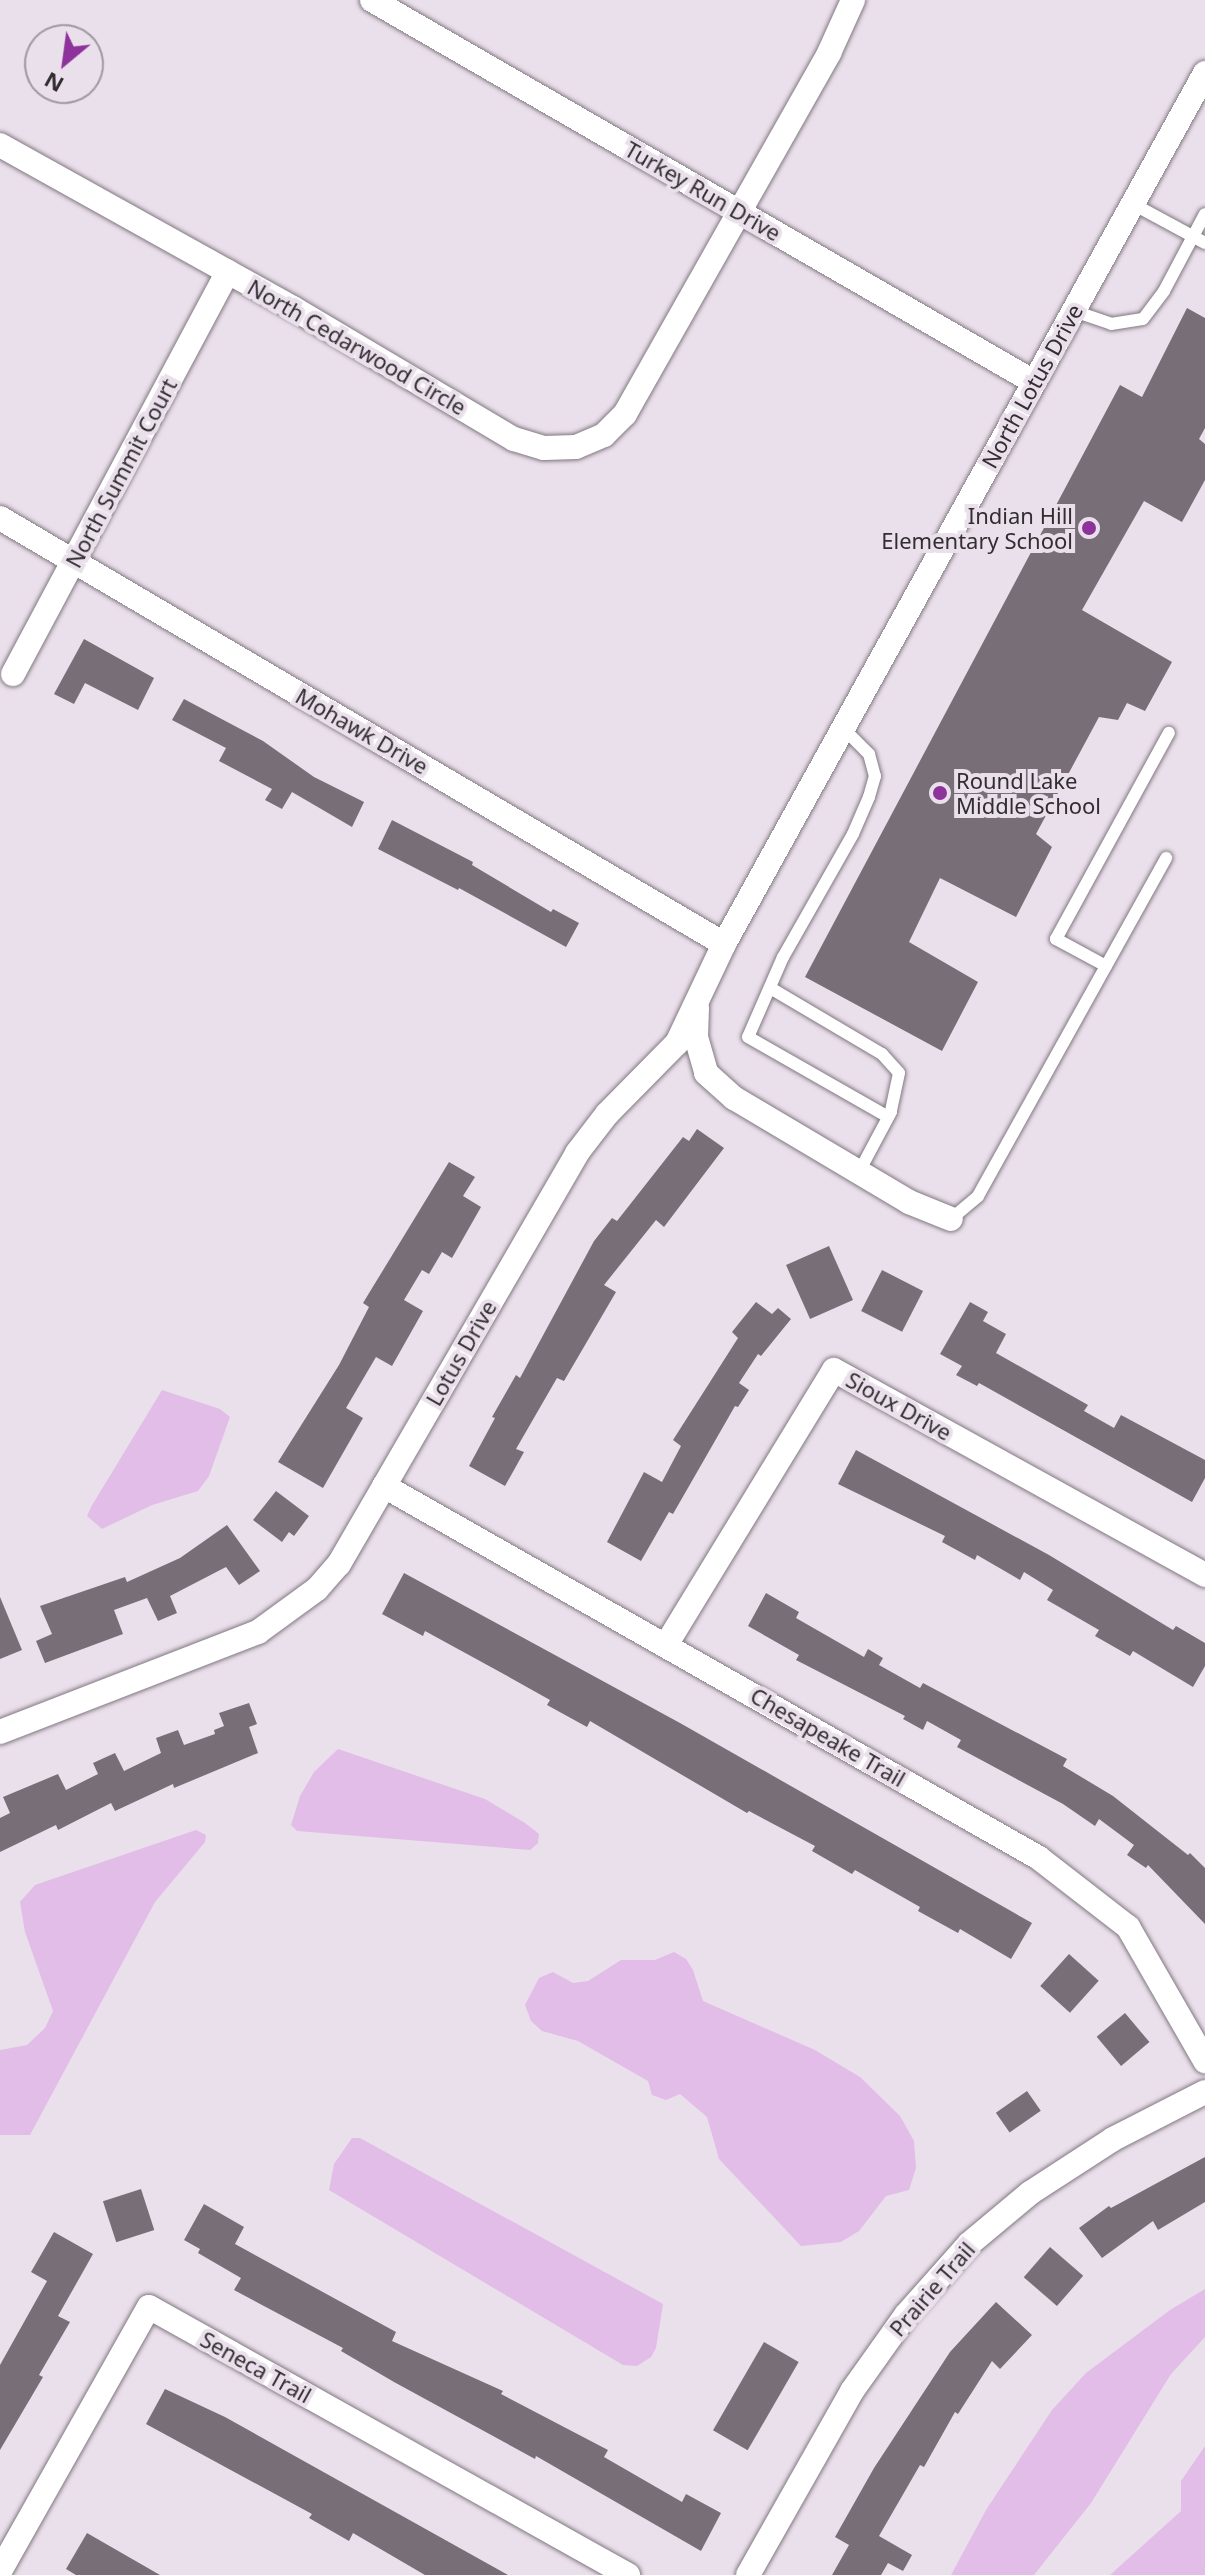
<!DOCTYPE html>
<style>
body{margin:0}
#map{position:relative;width:1205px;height:2575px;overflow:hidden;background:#eae0eb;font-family:"Noto Sans",sans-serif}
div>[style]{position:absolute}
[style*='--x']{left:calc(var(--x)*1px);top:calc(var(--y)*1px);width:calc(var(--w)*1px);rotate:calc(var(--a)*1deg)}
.water>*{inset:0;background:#e2bde8}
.building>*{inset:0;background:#776e78;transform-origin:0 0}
.roads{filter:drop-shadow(0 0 2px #817882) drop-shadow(0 0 2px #817882)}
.lane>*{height:12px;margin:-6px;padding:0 6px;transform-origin:6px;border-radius:6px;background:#fff}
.street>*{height:24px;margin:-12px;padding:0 12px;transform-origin:12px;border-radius:12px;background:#fff}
.dots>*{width:22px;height:22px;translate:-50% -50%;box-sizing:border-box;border:4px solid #eae0eb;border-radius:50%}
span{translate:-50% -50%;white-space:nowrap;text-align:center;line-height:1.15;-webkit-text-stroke:8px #eae0eb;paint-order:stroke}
.street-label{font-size:22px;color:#312d31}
.poi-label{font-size:22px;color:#312d31}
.right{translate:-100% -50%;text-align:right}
.left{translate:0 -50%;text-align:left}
.north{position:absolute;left:24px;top:24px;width:80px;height:80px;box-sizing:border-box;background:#eae0eb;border:2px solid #a098a1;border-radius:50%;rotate:209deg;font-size:22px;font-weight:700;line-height:32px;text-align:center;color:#312d31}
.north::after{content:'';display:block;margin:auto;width:28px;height:36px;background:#8e329c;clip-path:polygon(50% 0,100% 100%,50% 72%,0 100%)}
</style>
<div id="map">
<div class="water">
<i style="clip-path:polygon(162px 1390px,220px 1409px,230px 1417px,209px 1476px,198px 1491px,152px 1505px,102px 1529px,87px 1516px,91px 1507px)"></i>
<i style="clip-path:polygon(338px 1749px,485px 1799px,525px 1823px,539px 1834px,538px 1843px,530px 1850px,297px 1831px,291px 1825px,300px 1796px,314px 1772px)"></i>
<i style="clip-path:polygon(196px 1830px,206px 1835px,205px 1842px,155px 1902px,30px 2135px,0 2135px,0 2050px,27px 2045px,45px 2028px,53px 2011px,25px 1932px,20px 1902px,35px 1885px)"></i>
<i style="clip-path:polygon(674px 1952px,686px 1959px,693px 1970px,703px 2001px,815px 2050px,860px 2077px,900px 2116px,914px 2141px,916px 2168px,909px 2190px,886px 2196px,859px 2231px,841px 2242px,801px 2246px,719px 2159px,707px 2117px,680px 2094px,666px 2100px,652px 2095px,648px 2081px,578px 2041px,542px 2031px,531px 2021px,525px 2005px,539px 1978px,553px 1972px,573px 1983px,588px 1981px,621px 1960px,655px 1960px)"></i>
<i style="clip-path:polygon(352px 2138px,360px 2138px,663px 2304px,656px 2348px,651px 2357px,637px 2366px,623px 2365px,329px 2190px,334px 2164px)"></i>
<i style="clip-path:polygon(1205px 2289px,1205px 2337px,1171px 2374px,1091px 2503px,1034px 2575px,951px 2575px,986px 2510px,1052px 2410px,1086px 2373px,1170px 2310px)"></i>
<i style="clip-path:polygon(1205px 2446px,1205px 2575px,1110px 2575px,1181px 2511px,1181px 2481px)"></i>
</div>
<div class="building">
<i style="clip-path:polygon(1187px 308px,1205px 318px,1205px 428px,1199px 439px,1205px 444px,1205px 480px,1182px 522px,1144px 501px,1082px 610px,1172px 662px,1145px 711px,1127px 703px,1118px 720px,1099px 717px,1036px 834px,1052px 847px,1016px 917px,940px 878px,909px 942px,978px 982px,942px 1051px,805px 977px,1120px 385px,1142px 397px)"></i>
<i style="clip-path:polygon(84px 639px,154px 678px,138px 710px,85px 683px,74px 704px,54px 694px)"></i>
<i style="clip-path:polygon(184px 699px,263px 741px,314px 777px,364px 802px,352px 827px,292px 792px,282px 809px,265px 800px,272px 789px,219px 761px,226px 748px,172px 720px)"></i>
<i style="clip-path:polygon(392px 820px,473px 862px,472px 865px,551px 912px,553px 909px,579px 923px,566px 947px,459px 888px,458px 890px,378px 849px)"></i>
<i style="clip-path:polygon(697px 1129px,724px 1148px,664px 1227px,656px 1220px,604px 1285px,616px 1292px,564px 1381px,557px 1378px,516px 1449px,524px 1452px,505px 1486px,469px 1466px,495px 1418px,492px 1417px,516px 1375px,520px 1378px,594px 1241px,612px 1218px,617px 1221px,683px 1137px,689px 1141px)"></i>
<i style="clip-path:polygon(449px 1162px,475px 1177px,463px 1196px,481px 1207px,452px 1258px,442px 1252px,429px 1274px,422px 1270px,404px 1300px,423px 1311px,392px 1366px,376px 1357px,346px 1408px,363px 1418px,323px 1488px,278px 1462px,339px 1365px,369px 1307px,363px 1303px)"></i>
<i style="left:829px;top:1246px;width:59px;height:47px;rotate:66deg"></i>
<i style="left:882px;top:1270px;width:46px;height:46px;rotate:27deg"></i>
<i style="clip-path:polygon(756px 1302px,772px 1314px,778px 1308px,791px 1319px,761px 1356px,758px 1354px,739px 1383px,749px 1390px,738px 1407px,735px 1406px,673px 1514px,669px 1512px,641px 1561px,607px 1542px,644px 1472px,662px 1482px,681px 1446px,673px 1440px,738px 1338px,732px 1332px)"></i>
<i style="clip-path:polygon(970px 1302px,988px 1312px,983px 1321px,1006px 1334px,996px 1353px,1088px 1405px,1084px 1411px,1114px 1428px,1121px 1415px,1205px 1460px,1205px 1478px,1192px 1502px,979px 1383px,977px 1386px,956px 1375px,962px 1366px,940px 1354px)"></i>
<i style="clip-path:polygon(856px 1450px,1049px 1555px,1173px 1630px,1176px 1626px,1205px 1643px,1205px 1666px,1193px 1687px,1133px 1651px,1130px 1656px,1095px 1636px,1099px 1630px,1047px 1600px,1053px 1590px,1024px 1572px,1020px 1580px,977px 1555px,975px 1560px,942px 1542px,945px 1536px,838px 1484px)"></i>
<i style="clip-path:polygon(276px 1491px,309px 1516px,294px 1536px,289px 1532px,282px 1542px,253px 1520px)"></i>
<i style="clip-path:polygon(227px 1525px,260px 1571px,239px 1585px,226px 1567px,170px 1596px,177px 1613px,158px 1621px,147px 1598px,114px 1610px,123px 1634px,45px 1663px,36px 1641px,52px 1634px,40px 1606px,125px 1577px,127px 1582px,180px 1558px)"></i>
<i style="clip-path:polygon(404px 1573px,680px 1723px,1032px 1923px,1011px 1959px,960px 1929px,958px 1933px,918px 1911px,920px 1907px,855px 1870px,852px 1874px,812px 1851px,815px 1846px,749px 1811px,747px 1813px,590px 1721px,587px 1727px,547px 1705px,550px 1700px,500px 1672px,425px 1631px,423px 1636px,382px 1614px)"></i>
<i style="clip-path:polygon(766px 1593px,799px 1612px,796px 1618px,864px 1657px,868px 1649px,883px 1658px,879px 1665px,920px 1688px,923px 1683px,1067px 1759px,1063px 1766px,1113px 1796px,1188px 1855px,1190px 1853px,1205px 1868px,1205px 1924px,1148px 1865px,1146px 1868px,1127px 1855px,1134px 1845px,1099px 1819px,1095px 1826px,1063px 1804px,957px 1747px,961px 1740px,927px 1721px,923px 1730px,903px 1719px,905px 1716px,796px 1660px,799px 1655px,748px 1626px)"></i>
<i style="clip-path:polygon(0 1597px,22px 1650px,0 1659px)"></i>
<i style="clip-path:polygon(249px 1703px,257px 1724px,249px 1727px,258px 1753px,174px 1788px,173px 1784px,115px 1811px,111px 1803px,58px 1830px,56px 1825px,0 1852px,0 1818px,10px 1813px,3px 1797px,58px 1774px,66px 1790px,98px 1774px,93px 1763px,115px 1753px,124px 1771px,161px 1753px,156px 1738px,178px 1730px,184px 1745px,215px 1734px,214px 1730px,224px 1726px,219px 1713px)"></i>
<i style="left:1069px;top:1954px;width:40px;height:43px;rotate:42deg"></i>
<i style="left:1125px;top:2013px;width:38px;height:37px;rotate:50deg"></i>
<i style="left:1027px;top:2091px;width:24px;height:38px;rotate:55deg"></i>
<i style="clip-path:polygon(1205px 2157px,1205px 2202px,1158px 2230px,1153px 2221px,1102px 2258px,1079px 2228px,1109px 2206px,1111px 2208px)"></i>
<i style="left:141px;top:2189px;width:43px;height:40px;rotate:72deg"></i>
<i style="clip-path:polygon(204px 2204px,244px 2227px,235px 2244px,396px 2332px,392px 2341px,503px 2391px,501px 2394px,608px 2450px,604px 2457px,682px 2502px,686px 2494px,721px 2513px,701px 2551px,536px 2456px,535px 2459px,394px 2382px,341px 2351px,343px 2348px,234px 2290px,241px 2278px,198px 2253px,200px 2249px,184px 2240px)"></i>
<i style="clip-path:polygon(54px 2232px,93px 2254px,58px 2316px,70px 2322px,39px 2375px,43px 2377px,0 2450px,0 2365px,47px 2281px,31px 2272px)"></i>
<i style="left:1050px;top:2247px;width:44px;height:40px;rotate:41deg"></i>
<i style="clip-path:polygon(996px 2302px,1032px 2335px,1000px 2369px,992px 2361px,958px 2414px,955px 2412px,924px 2467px,920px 2465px,879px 2536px,912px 2555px,903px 2571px,888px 2563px,881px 2575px,832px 2575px,849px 2545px,835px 2537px,874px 2468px,950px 2352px)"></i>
<i style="left:764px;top:2342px;width:40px;height:102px;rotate:30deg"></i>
<i style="clip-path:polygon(165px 2389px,225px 2417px,508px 2575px,425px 2575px,353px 2533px,349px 2541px,309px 2518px,312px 2514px,146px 2424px)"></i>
<i style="clip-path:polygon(87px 2533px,160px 2575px,76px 2575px,66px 2569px)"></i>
</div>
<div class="roads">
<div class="lane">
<i style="--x:1133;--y:204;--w:82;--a:28.4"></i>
<i style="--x:1074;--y:311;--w:39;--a:19"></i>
<i style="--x:1111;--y:324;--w:32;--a:-9"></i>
<i style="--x:1143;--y:319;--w:35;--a:-53"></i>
<i style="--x:1164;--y:291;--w:87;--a:-62"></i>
<i style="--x:843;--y:728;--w:37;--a:45"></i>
<i style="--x:869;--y:754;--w:23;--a:75"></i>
<i style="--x:875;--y:776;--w:22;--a:106"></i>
<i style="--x:869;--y:797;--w:40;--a:113.4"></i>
<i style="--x:853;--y:834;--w:142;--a:119.6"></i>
<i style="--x:783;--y:957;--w:87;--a:113.6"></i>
<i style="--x:748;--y:1037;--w:161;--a:29.7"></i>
<i style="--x:1106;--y:966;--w:57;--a:-151.6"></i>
<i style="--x:1056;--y:939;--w:235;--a:-61.3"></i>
<i style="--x:772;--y:989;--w:128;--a:30.6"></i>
<i style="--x:882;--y:1054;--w:25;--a:48"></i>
<i style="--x:899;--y:1073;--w:40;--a:102"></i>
<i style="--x:891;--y:1112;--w:68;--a:118.1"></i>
<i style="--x:951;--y:1219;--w:35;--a:-40"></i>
<i style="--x:978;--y:1196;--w:387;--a:-60.9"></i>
</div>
<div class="street">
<i style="--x:372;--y:0;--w:764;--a:29.99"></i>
<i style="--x:0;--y:145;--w:335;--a:29.1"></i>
<i style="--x:293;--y:308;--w:257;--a:30.7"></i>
<i style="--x:514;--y:439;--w:31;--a:17"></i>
<i style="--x:544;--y:448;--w:32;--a:-2"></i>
<i style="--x:576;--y:447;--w:30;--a:-23"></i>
<i style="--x:604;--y:435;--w:30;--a:-45"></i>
<i style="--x:625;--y:414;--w:415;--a:-60.5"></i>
<i style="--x:829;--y:53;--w:58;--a:-65.6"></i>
<i style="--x:0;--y:518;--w:840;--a:30.47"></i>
<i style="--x:13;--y:674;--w:456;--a:-61.9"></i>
<i style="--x:697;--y:1008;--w:29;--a:92"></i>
<i style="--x:696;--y:1037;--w:37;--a:74"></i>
<i style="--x:706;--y:1073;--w:38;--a:42"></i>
<i style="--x:734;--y:1098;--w:204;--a:30.7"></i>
<i style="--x:909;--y:1202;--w:45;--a:22"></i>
<i style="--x:384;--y:1486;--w:753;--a:29.59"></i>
<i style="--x:1039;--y:1858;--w:113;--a:37.8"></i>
<i style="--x:1128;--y:1927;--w:155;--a:60.1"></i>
<i style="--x:666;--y:1645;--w:322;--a:-58.6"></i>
<i style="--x:834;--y:1370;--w:424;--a:28.9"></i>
<i style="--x:0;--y:1732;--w:277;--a:-21.2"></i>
<i style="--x:258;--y:1632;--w:73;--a:-36.1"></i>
<i style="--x:317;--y:1589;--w:33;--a:-49"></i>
<i style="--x:339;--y:1564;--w:475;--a:-59.9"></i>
<i style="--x:577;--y:1153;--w:49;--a:-52.4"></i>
<i style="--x:607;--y:1114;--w:100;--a:-45.4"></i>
<i style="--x:677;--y:1043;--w:110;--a:-64.6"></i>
<i style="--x:724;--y:944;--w:995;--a:-61.09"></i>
<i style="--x:0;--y:2571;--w:303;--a:-60.6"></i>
<i style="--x:149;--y:2307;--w:549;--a:29.23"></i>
<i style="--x:748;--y:2575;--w:211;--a:-60.5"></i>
<i style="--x:852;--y:2391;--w:93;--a:-54.6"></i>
<i style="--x:906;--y:2315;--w:95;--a:-48.4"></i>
<i style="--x:969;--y:2244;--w:80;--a:-39.9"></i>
<i style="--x:1030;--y:2193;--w:99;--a:-33"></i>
<i style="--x:1113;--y:2139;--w:103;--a:-27.1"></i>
</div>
</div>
<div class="dots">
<i style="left:1089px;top:528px;background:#8e329c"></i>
<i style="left:940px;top:793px;background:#8e329c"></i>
</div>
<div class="street-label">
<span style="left:703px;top:191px;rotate:30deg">Turkey Run Drive</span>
<span style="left:357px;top:347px;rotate:30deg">North Cedarwood Circle</span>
<span style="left:1032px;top:386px;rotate:-61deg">North Lotus Drive</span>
<span style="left:121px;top:473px;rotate:-62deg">North Summit Court</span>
<span style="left:362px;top:731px;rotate:30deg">Mohawk Drive</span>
<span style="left:461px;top:1353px;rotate:-60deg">Lotus Drive</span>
<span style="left:899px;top:1406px;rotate:29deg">Sioux Drive</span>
<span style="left:828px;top:1737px;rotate:30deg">Chesapeake Trail</span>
<span style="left:932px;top:2289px;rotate:-49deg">Prairie Trail</span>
<span style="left:256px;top:2367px;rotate:29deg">Seneca Trail</span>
</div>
<div class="poi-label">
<span class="right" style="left:1073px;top:528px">Indian Hill<br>Elementary School</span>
<span class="left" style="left:956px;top:793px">Round Lake<br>Middle School</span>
</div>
<div class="north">N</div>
</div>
